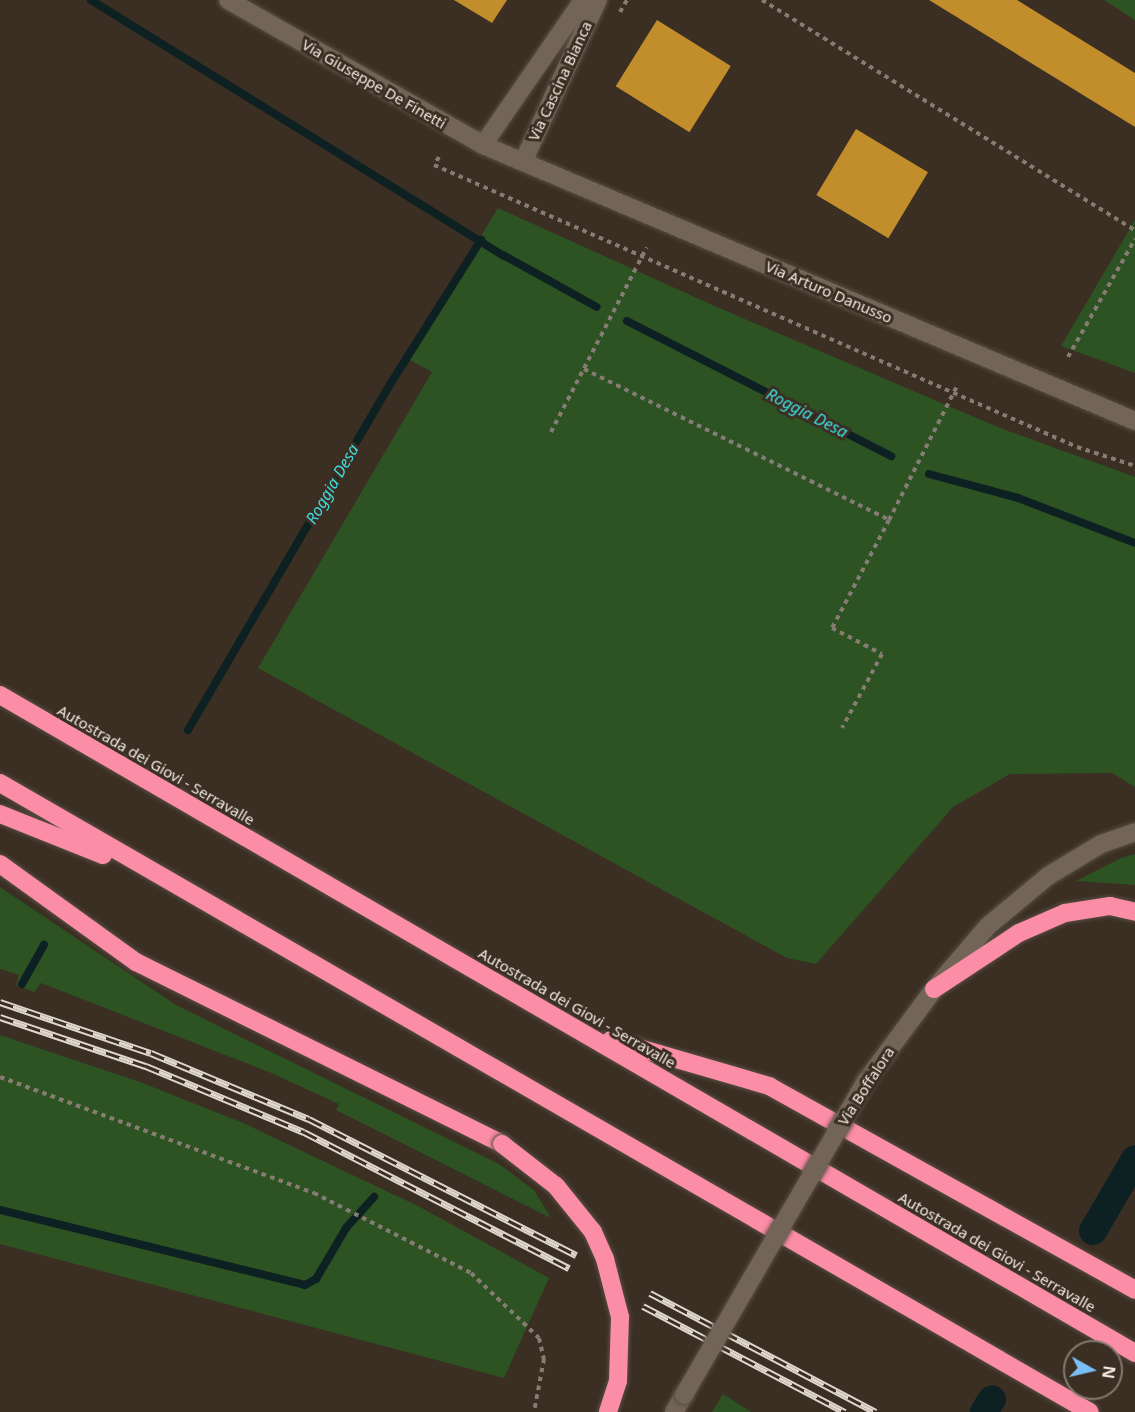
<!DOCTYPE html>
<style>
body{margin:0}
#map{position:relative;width:1135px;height:1412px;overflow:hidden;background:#3b2e22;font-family:"Noto Sans",sans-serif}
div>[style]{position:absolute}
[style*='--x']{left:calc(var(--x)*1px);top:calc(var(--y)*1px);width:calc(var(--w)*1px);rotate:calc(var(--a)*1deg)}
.green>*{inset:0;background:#2d5323}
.stream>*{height:8px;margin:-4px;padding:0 4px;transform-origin:4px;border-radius:4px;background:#0e2122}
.canal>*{height:28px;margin:-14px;padding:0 14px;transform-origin:14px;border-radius:14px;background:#0e2122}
.building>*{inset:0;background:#c28e2c;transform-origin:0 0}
.path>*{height:4px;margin-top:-2px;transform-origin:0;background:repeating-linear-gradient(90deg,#877c72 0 4.5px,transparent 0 9px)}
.roads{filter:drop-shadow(0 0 2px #584d43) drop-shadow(0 0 2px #584d43)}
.minor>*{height:18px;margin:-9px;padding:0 9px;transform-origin:9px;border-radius:9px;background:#726456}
.highway>*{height:18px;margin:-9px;padding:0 9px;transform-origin:9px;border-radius:9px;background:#fb8da6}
.rail>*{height:7px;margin-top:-3.5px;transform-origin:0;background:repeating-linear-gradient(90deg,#3b2e22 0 14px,#dfd6ce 0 28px);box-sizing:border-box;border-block:2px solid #dfd6ce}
.bridges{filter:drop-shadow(0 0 2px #584d43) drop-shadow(0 0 2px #584d43)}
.minor-bridge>*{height:18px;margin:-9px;padding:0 9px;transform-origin:9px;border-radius:9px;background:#726456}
.highway-bridge>*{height:18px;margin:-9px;padding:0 9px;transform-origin:9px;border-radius:9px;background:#fb8da6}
span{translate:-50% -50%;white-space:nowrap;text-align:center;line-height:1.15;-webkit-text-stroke:6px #3b2e22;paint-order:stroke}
.street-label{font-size:15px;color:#f1e9e1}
.water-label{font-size:16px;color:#41dcdf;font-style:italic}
.north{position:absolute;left:1063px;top:1340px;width:60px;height:60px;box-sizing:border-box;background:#3b2e22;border:2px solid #84796e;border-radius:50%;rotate:98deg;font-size:16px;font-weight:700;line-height:24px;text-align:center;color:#f1e9e1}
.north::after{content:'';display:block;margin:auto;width:21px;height:27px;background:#7abff8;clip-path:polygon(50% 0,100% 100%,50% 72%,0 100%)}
</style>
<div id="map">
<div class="green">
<i style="clip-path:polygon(1104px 0,1135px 0,1135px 20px)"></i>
<i style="clip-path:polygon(498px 208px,719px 308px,1000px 428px,1135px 477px,1135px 787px,1112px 773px,1010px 774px,953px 807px,816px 964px,787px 958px,258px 668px,432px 372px,406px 358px)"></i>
<i style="clip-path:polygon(1135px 220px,1135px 373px,1061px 346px)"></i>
<i style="clip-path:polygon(1135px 854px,1135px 885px,1076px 881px,1121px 858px)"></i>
<i style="clip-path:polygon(0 887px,176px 1005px,499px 1164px,534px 1190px,551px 1218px,336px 1110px,339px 1104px,269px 1072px,41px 983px,34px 992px,16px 985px,19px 975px,0 969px)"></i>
<i style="clip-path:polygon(0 1035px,140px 1082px,241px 1122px,418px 1206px,549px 1278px,504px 1378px,0 1244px)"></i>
<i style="clip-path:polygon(723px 1394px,751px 1412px,712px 1412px)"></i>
</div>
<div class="stream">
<i style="--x:91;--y:0;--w:485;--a:31.8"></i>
<i style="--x:503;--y:255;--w:107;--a:29"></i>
<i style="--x:627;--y:321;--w:297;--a:27.1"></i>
<i style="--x:929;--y:474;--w:92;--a:15.1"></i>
<i style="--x:1018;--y:498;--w:125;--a:21"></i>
<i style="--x:188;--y:730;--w:398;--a:-59.7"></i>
<i style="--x:389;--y:386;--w:173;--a:-57.8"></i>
<i style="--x:22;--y:984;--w:45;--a:-60.6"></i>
<i style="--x:0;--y:1210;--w:314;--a:13.8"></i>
<i style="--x:305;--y:1285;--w:13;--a:-29"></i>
<i style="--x:316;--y:1279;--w:59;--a:-59.5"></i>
<i style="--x:346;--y:1228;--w:42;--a:-47.9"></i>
</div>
<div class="canal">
<i style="--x:1093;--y:1231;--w:83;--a:-59.7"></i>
<i style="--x:984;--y:1412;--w:15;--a:-58"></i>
</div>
<div class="building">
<i style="clip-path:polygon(454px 0,507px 0,492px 23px)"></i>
<i style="clip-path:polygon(929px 0,1017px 0,1135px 73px,1135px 127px)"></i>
<i style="left:657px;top:20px;width:87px;height:78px;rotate:32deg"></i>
<i style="left:856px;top:129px;width:84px;height:77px;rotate:31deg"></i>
</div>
<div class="path">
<i style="--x:762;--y:0;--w:438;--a:31.7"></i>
<i style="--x:620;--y:12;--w:14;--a:-60"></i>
<i style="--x:439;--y:157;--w:9;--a:122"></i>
<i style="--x:434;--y:165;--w:702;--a:23.68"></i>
<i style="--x:1077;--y:447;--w:61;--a:18.1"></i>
<i style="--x:1068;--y:357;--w:136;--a:-60.4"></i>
<i style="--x:584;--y:369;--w:340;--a:26.3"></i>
<i style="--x:889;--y:520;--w:122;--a:117.8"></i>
<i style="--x:832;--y:628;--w:56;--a:27.5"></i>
<i style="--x:882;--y:654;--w:84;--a:118.4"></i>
<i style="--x:551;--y:432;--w:208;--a:-62.6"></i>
<i style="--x:889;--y:520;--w:153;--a:-63.1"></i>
<i style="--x:0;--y:1077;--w:335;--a:20.3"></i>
<i style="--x:314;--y:1193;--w:176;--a:27"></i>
<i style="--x:471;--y:1273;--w:94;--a:43.7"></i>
<i style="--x:539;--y:1338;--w:22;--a:77"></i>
<i style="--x:544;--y:1359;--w:54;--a:100.7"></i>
</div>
<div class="roads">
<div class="minor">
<i style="--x:228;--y:0;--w:293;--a:29.6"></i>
<i style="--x:483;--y:145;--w:708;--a:22.94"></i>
<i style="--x:483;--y:145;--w:176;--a:-55.4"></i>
<i style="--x:523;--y:162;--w:179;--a:-65.2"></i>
<i style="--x:866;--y:1081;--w:114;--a:-53.5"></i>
<i style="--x:934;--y:989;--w:83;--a:-49.4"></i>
<i style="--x:988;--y:926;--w:78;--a:-39.8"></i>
<i style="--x:1048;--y:876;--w:62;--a:-31.1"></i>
<i style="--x:1101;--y:844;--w:36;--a:-19"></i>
<i style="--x:674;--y:1412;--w:20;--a:-60"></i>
</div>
<div class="highway">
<i style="--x:0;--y:695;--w:1312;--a:30.1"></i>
<i style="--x:0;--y:783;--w:1258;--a:29.99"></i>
<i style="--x:0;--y:814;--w:111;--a:21.7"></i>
<i style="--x:0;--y:864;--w:168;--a:35.8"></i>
<i style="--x:136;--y:962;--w:409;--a:26.4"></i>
<i style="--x:934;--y:989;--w:102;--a:-33.4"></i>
<i style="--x:1019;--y:933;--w:50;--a:-23.5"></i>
<i style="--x:1065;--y:913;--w:46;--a:-8.8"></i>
<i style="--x:1110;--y:906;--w:26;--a:13"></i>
<i style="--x:611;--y:1040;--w:165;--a:16.2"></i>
<i style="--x:769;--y:1086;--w:419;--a:29.1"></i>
</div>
</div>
<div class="rail">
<i style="--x:0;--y:1002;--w:159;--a:18.7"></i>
<i style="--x:151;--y:1053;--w:171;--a:22.7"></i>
<i style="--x:309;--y:1119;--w:300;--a:27"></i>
<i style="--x:0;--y:1017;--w:154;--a:18.6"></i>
<i style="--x:146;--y:1066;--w:171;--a:22.7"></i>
<i style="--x:304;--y:1132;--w:298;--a:27.2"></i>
<i style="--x:650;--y:1293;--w:255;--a:27.8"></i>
<i style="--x:643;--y:1306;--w:228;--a:27.7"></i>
</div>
<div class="bridges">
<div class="minor-bridge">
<i style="--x:684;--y:1395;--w:363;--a:-59.9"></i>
</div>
<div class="highway-bridge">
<i style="--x:502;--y:1144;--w:68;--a:37.9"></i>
<i style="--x:556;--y:1186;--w:59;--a:51.2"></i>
<i style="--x:593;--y:1232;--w:30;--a:66"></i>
<i style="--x:605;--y:1259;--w:60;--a:75.5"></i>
<i style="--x:620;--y:1317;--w:64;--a:91.8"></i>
<i style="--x:618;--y:1381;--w:33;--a:108"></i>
</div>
</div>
<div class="street-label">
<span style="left:560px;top:81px;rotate:-65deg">Via Cascina Bianca</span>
<span style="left:374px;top:84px;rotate:30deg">Via Giuseppe De Finetti</span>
<span style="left:829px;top:292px;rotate:23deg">Via Arturo Danusso</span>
<span style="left:156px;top:765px;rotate:30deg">Autostrada dei Giovi - Serravalle</span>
<span style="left:577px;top:1008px;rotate:30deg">Autostrada dei Giovi - Serravalle</span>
<span style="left:866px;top:1086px;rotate:-57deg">Via Boffalora</span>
<span style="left:997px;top:1252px;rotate:30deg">Autostrada dei Giovi - Serravalle</span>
</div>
<div class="water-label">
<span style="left:807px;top:413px;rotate:27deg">Roggia Desa</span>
<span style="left:332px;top:484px;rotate:-60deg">Roggia Desa</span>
</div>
<div class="north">N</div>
</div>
